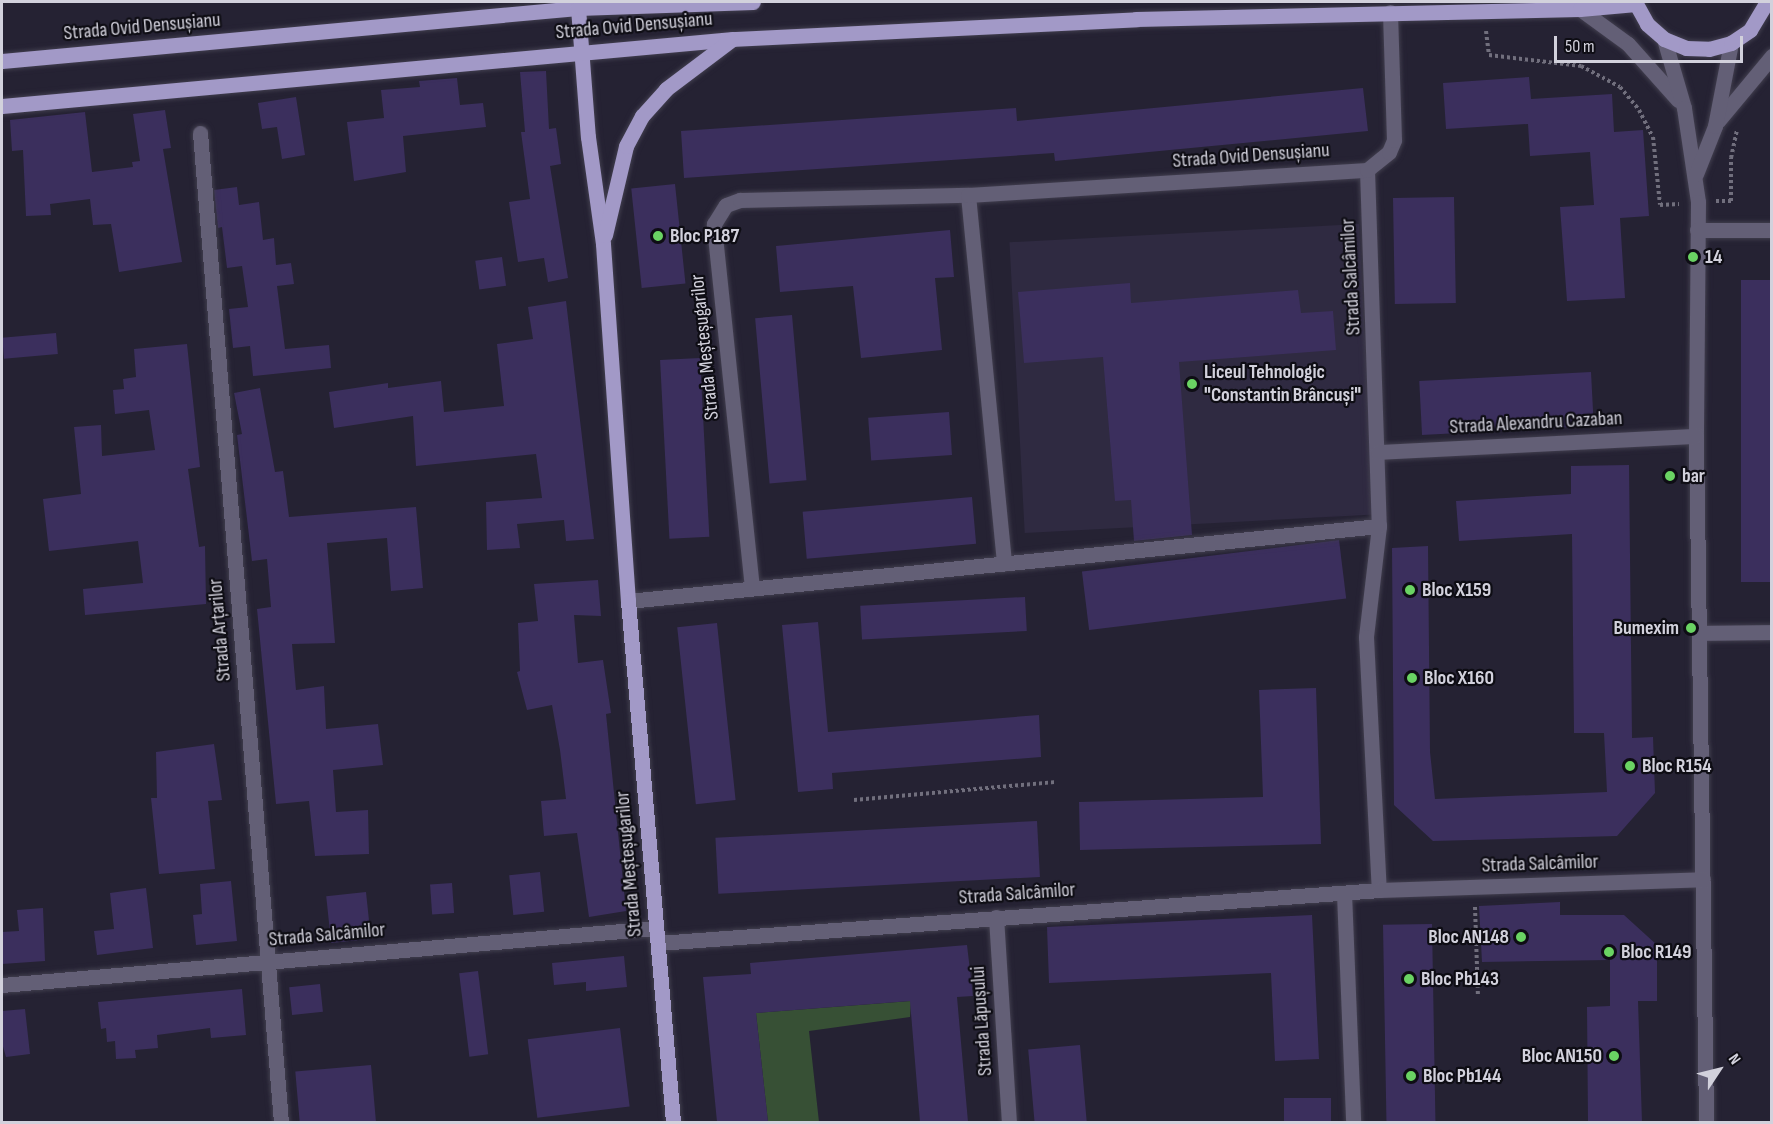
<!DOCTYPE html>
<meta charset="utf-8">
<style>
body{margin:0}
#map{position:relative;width:1773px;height:1124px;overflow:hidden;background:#252233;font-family:"Sofia Sans Condensed",sans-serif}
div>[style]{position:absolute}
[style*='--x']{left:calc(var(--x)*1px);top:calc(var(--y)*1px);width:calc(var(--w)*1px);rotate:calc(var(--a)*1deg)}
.built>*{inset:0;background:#2f2a41;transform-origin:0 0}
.green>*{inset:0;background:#375035}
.building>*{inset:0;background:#3b2f5d;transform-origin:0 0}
.path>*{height:4px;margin-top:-2px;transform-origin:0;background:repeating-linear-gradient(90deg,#716f7d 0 3px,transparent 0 6px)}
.roads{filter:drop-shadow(0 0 2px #413e4e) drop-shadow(0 0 2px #413e4e)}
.minor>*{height:15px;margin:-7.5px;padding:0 7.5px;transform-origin:7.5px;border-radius:7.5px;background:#635f76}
.major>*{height:15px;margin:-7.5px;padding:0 7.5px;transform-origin:7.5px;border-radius:7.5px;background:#a299c7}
.dots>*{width:16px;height:16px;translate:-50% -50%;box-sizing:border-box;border:3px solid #0e0d14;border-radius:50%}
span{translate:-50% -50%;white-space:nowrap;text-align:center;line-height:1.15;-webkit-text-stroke:4.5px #0e0d14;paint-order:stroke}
.street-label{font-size:20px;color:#d2d1dc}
.poi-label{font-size:20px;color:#d2d1dc;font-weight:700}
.left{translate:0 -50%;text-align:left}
.right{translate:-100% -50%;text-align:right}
.frame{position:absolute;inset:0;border:3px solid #d2d1dc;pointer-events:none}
.north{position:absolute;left:1689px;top:1040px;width:60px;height:60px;-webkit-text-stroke:4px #0e0d14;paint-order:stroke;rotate:55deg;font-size:16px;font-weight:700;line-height:24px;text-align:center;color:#d2d1dc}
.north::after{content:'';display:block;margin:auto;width:21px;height:27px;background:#d2d1dc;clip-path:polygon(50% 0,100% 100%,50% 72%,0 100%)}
.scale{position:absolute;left:1554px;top:36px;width:189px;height:27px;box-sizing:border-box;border:3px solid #d2d1dc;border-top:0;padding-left:8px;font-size:18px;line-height:21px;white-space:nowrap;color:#d2d1dc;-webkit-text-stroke:4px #0e0d14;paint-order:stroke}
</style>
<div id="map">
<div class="built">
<i style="left:1359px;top:224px;width:291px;height:350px;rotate:87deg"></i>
</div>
<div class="green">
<i style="clip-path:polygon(911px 1001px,910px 1017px,809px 1031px,819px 1122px,768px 1122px,756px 1013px)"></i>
</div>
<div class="building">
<i style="clip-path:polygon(546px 71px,549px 129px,556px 128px,561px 164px,550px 166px,568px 278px,548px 282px,544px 258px,518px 262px,509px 202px,530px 199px,521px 132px,525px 132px,520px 72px)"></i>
<i style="clip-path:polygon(1529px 77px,1531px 99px,1612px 94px,1614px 132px,1643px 130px,1649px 216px,1620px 218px,1625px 298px,1567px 301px,1560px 207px,1594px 205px,1590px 152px,1530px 156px,1528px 124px,1446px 129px,1443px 83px)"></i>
<i style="clip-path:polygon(457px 78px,460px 105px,483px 103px,486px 127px,403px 136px,406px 172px,354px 181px,347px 122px,384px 118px,381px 90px,420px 87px,419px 81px)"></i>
<i style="clip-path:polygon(1363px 88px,1368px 131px,1055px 161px,1054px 153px,684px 178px,681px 131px,1016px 108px,1017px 121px)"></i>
<i style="clip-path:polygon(296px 97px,305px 155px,282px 159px,277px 127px,262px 129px,258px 103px)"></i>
<i style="clip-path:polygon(165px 110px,171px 148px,163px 149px,182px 262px,119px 272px,111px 224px,93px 225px,90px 199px,50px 204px,51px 215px,26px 216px,23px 150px,12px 151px,10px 120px,85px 112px,92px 172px,133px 167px,132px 162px,140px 161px,133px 114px)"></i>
<i style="left:675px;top:184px;width:100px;height:44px;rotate:84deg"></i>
<i style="clip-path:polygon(237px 187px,239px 205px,259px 202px,263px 240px,274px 238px,276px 265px,291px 263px,294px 284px,277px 286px,285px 349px,329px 345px,331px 368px,253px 376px,250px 346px,233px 348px,229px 309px,248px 307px,242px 266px,227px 268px,222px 227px,218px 228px,214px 190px)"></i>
<i style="left:1454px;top:197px;width:106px;height:61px;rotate:89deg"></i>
<i style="clip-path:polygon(950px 230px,954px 277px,935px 278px,942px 350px,861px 358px,853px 286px,780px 292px,776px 246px)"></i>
<i style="left:502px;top:257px;width:29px;height:27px;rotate:82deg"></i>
<i style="left:1741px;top:280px;width:31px;height:302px"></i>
<i style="clip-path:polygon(1130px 283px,1131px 303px,1298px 290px,1301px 313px,1333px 311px,1336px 350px,1179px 362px,1192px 535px,1134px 541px,1131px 500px,1115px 501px,1103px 357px,1024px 363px,1018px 292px)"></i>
<i style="clip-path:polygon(566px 301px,594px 539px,566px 541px,564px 520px,517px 524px,520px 548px,487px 550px,486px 502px,542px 498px,536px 454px,416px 466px,413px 416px,334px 428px,329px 392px,388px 383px,388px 388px,441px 381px,444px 412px,504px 406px,497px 344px,533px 339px,528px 307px)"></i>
<i style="left:792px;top:315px;width:166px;height:37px;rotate:85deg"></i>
<i style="left:56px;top:333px;width:21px;height:54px;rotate:85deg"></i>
<i style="clip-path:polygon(187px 344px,200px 467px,188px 469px,199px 547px,205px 546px,206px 604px,85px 615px,83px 589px,143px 583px,138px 541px,49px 551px,43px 499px,81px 494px,74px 427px,101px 425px,102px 456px,155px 450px,149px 410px,115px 414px,113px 390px,124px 389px,123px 379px,136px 377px,134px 349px)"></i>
<i style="left:700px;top:358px;width:179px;height:40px;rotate:87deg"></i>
<i style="left:1591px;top:372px;width:54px;height:172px;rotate:87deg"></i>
<i style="clip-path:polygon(260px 388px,275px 472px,283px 471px,289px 517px,416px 507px,423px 588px,391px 591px,387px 538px,327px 543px,335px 643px,292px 644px,296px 690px,324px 686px,326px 729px,378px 724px,383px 765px,333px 770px,336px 812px,368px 810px,369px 854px,315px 856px,309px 801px,276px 804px,257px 609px,271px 607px,267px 559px,252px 561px,237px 435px,242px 434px,234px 393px)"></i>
<i style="left:949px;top:412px;width:43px;height:81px;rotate:86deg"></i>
<i style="clip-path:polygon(1629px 465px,1632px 738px,1653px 737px,1655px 793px,1617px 836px,1433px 841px,1394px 805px,1392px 548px,1428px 546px,1430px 752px,1435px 799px,1607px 792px,1604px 733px,1574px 733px,1572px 534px,1459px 541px,1456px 501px,1571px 494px,1571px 466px)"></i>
<i style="left:972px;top:497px;width:47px;height:170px;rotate:85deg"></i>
<i style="left:1339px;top:540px;width:59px;height:259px;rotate:83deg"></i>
<i style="clip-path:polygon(598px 580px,601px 616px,574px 615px,578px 663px,603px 660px,611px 713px,606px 714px,626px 911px,589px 917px,577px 833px,544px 836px,541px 801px,566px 799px,560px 750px,552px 705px,527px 710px,517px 672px,520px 671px,518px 623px,538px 621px,534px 584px)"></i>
<i style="left:1025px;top:597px;width:34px;height:165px;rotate:87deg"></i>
<i style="clip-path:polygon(818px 622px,828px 732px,1039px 715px,1041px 757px,832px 773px,833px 789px,798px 792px,782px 625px)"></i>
<i style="left:717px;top:623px;width:178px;height:40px;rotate:84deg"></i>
<i style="clip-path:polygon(1316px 688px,1321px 844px,1080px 850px,1079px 802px,1263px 797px,1259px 690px)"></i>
<i style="clip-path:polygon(214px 744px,222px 800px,208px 801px,215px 869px,159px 874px,151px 798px,157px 798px,156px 752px)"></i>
<i style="left:1037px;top:821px;width:56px;height:322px;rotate:87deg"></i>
<i style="left:540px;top:872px;width:40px;height:31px;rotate:84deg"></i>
<i style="clip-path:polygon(231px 881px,237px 941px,196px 945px,193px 915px,202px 914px,200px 884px)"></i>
<i style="left:452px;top:883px;width:30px;height:22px;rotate:86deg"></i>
<i style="clip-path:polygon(146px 888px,153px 948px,97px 955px,94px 931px,114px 929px,110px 893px)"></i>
<i style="left:366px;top:892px;width:47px;height:40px;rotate:84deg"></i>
<i style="clip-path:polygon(1560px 902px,1560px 915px,1624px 915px,1657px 945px,1657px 1001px,1638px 1001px,1642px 1122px,1588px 1122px,1587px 1007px,1610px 1006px,1610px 960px,1482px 962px,1479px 906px)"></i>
<i style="clip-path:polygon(43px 908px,45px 961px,2px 964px,2px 932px,19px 931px,17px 910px)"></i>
<i style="clip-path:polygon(1312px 915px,1319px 1059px,1275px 1061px,1271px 973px,1049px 983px,1047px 927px)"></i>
<i style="left:1432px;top:924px;width:198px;height:49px;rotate:89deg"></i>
<i style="clip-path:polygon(967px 945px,973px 996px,957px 997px,968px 1122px,920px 1122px,910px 1001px,756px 1013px,768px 1122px,717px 1122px,703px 977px,751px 974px,750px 963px)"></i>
<i style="clip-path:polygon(624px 956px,627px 987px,586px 991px,586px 982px,554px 985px,552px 963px)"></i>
<i style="left:478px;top:971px;width:84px;height:19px;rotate:83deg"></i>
<i style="left:320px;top:984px;width:28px;height:31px;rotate:84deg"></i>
<i style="clip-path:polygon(242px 989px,246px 1035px,211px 1038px,210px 1028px,157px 1035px,158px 1048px,135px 1050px,136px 1058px,116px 1059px,115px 1041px,107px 1042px,106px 1028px,101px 1029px,98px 1002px)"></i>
<i style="clip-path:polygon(25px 1009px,30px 1054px,6px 1057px,2px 1043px,2px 1011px)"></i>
<i style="left:620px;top:1028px;width:79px;height:93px;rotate:83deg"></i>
<i style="left:1080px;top:1045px;width:77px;height:52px;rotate:85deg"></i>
<i style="left:371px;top:1065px;width:57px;height:76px;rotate:85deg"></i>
<i style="left:1284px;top:1098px;width:47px;height:24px"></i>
</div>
<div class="path">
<i style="--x:1486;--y:31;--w:24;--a:83"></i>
<i style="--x:1489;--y:55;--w:93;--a:6.8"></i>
<i style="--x:1581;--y:66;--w:44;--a:28.3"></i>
<i style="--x:1620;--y:87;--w:30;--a:50"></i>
<i style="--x:1639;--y:110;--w:30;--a:63"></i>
<i style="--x:1653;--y:137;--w:68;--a:84.1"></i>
<i style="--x:1660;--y:205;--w:19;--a:-3"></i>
<i style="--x:1716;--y:201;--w:15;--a:0"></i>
<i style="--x:1731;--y:201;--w:43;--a:-90"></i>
<i style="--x:1731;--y:158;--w:29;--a:-78"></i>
<i style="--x:854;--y:800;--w:201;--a:-5.1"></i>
<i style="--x:1475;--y:907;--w:89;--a:88.1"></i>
</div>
<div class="roads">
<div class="minor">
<i style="--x:1580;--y:9;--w:59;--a:36.1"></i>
<i style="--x:1628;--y:44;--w:75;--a:48.2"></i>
<i style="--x:1664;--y:39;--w:72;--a:73.8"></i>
<i style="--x:1684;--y:108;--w:95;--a:81.5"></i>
<i style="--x:1698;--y:202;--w:234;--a:90.5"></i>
<i style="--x:1696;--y:436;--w:686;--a:89.16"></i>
<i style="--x:1718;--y:121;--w:85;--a:-50.3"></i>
<i style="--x:200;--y:133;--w:992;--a:85.32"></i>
<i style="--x:1367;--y:170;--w:356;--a:88.1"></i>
<i style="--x:1379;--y:526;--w:112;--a:96.7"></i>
<i style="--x:1366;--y:637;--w:253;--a:87.1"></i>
<i style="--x:1696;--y:174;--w:52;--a:-68.4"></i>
<i style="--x:1715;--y:126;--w:85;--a:-79.1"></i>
<i style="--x:968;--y:195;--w:370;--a:84.4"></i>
<i style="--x:1697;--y:230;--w:75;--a:0"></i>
<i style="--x:1378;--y:452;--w:318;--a:-2.9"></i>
<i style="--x:752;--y:588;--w:366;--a:-96"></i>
<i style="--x:714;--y:224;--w:22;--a:-58"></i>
<i style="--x:726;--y:205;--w:15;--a:-20"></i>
<i style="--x:740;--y:200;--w:228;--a:-1.3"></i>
<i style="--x:968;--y:195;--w:400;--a:-3.6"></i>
<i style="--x:1367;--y:170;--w:28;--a:-39"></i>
<i style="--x:1389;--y:152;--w:13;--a:-67"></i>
<i style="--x:1394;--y:140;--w:128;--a:-91.8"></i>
<i style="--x:628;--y:601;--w:755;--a:-5.7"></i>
<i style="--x:1699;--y:633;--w:73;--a:-0.8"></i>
<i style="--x:1344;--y:893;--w:229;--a:87.7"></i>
<i style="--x:996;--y:917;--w:205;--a:86.4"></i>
<i style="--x:658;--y:943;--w:723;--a:-4.2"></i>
<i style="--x:1379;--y:890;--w:324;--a:-1.9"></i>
<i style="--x:2;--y:985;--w:656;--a:-4.98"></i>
</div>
<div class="major">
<i style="--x:1635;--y:2;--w:25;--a:61"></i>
<i style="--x:1647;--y:24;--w:23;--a:41"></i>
<i style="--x:1664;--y:39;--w:24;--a:22"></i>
<i style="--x:1686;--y:48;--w:23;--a:2"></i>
<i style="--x:1709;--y:49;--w:23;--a:-15"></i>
<i style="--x:1731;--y:43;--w:23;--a:-34"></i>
<i style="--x:1750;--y:30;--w:33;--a:-59"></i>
<i style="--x:578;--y:8;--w:129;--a:85.6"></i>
<i style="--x:588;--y:137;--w:108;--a:82"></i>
<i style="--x:603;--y:244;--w:358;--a:86"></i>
<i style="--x:628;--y:601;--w:523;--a:85.06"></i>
<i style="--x:2;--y:61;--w:578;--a:-5.26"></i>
<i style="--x:578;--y:8;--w:175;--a:-2"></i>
<i style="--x:2;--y:106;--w:734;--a:-5.24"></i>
<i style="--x:733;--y:39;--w:403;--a:-2.8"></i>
<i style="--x:1136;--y:19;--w:444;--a:-1.3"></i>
<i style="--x:1580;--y:9;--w:56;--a:-5.1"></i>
<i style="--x:605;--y:235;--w:91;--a:-76.7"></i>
<i style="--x:626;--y:146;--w:34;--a:-62"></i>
<i style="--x:642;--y:116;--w:36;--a:-48"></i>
<i style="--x:666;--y:89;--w:81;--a:-37"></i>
</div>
</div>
<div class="dots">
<i style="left:658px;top:236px;background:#6ad363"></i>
<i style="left:1693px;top:257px;background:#6ad363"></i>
<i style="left:1192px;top:384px;background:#6ad363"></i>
<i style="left:1670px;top:476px;background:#6ad363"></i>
<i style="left:1410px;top:590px;background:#6ad363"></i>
<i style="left:1691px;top:628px;background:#6ad363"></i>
<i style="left:1412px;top:678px;background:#6ad363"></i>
<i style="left:1630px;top:766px;background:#6ad363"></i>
<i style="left:1521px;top:937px;background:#6ad363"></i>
<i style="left:1609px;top:952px;background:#6ad363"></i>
<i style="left:1409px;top:979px;background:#6ad363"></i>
<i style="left:1614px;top:1056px;background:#6ad363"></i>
<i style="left:1411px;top:1076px;background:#6ad363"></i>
</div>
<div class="street-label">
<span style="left:634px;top:26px;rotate:-5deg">Strada Ovid Densușianu</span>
<span style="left:142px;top:27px;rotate:-5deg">Strada Ovid Densușianu</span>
<span style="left:1251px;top:156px;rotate:-4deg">Strada Ovid Densușianu</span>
<span style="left:1351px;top:277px;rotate:-93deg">Strada Salcâmilor</span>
<span style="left:705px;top:347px;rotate:-96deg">Strada Meșteșugarilor</span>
<span style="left:1536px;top:423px;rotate:-3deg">Strada Alexandru Cazaban</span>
<span style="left:220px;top:630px;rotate:-95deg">Strada Arțarilor</span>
<span style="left:629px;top:864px;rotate:-95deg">Strada Meșteșugarilor</span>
<span style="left:1540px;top:864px;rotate:-2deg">Strada Salcâmilor</span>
<span style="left:1017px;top:894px;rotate:-4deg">Strada Salcâmilor</span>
<span style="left:327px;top:935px;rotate:-5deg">Strada Salcâmilor</span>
<span style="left:982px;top:1021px;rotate:-94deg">Strada Lăpușului</span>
</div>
<div class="poi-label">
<span class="left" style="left:670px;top:236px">Bloc P187</span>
<span class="left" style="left:1705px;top:257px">14</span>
<span class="left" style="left:1204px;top:384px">Liceul Tehnologic<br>"Constantin Brâncuși"</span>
<span class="left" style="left:1682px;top:476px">bar</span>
<span class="left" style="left:1422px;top:590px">Bloc X159</span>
<span class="right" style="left:1679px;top:628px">Bumexim</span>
<span class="left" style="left:1424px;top:678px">Bloc X160</span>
<span class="left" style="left:1642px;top:766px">Bloc R154</span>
<span class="right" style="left:1509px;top:937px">Bloc AN148</span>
<span class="left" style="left:1621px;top:952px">Bloc R149</span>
<span class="left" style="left:1421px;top:979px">Bloc Pb143</span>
<span class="right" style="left:1602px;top:1056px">Bloc AN150</span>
<span class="left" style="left:1423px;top:1076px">Bloc Pb144</span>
</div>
<div class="frame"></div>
<div class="north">N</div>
<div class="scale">50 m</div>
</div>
